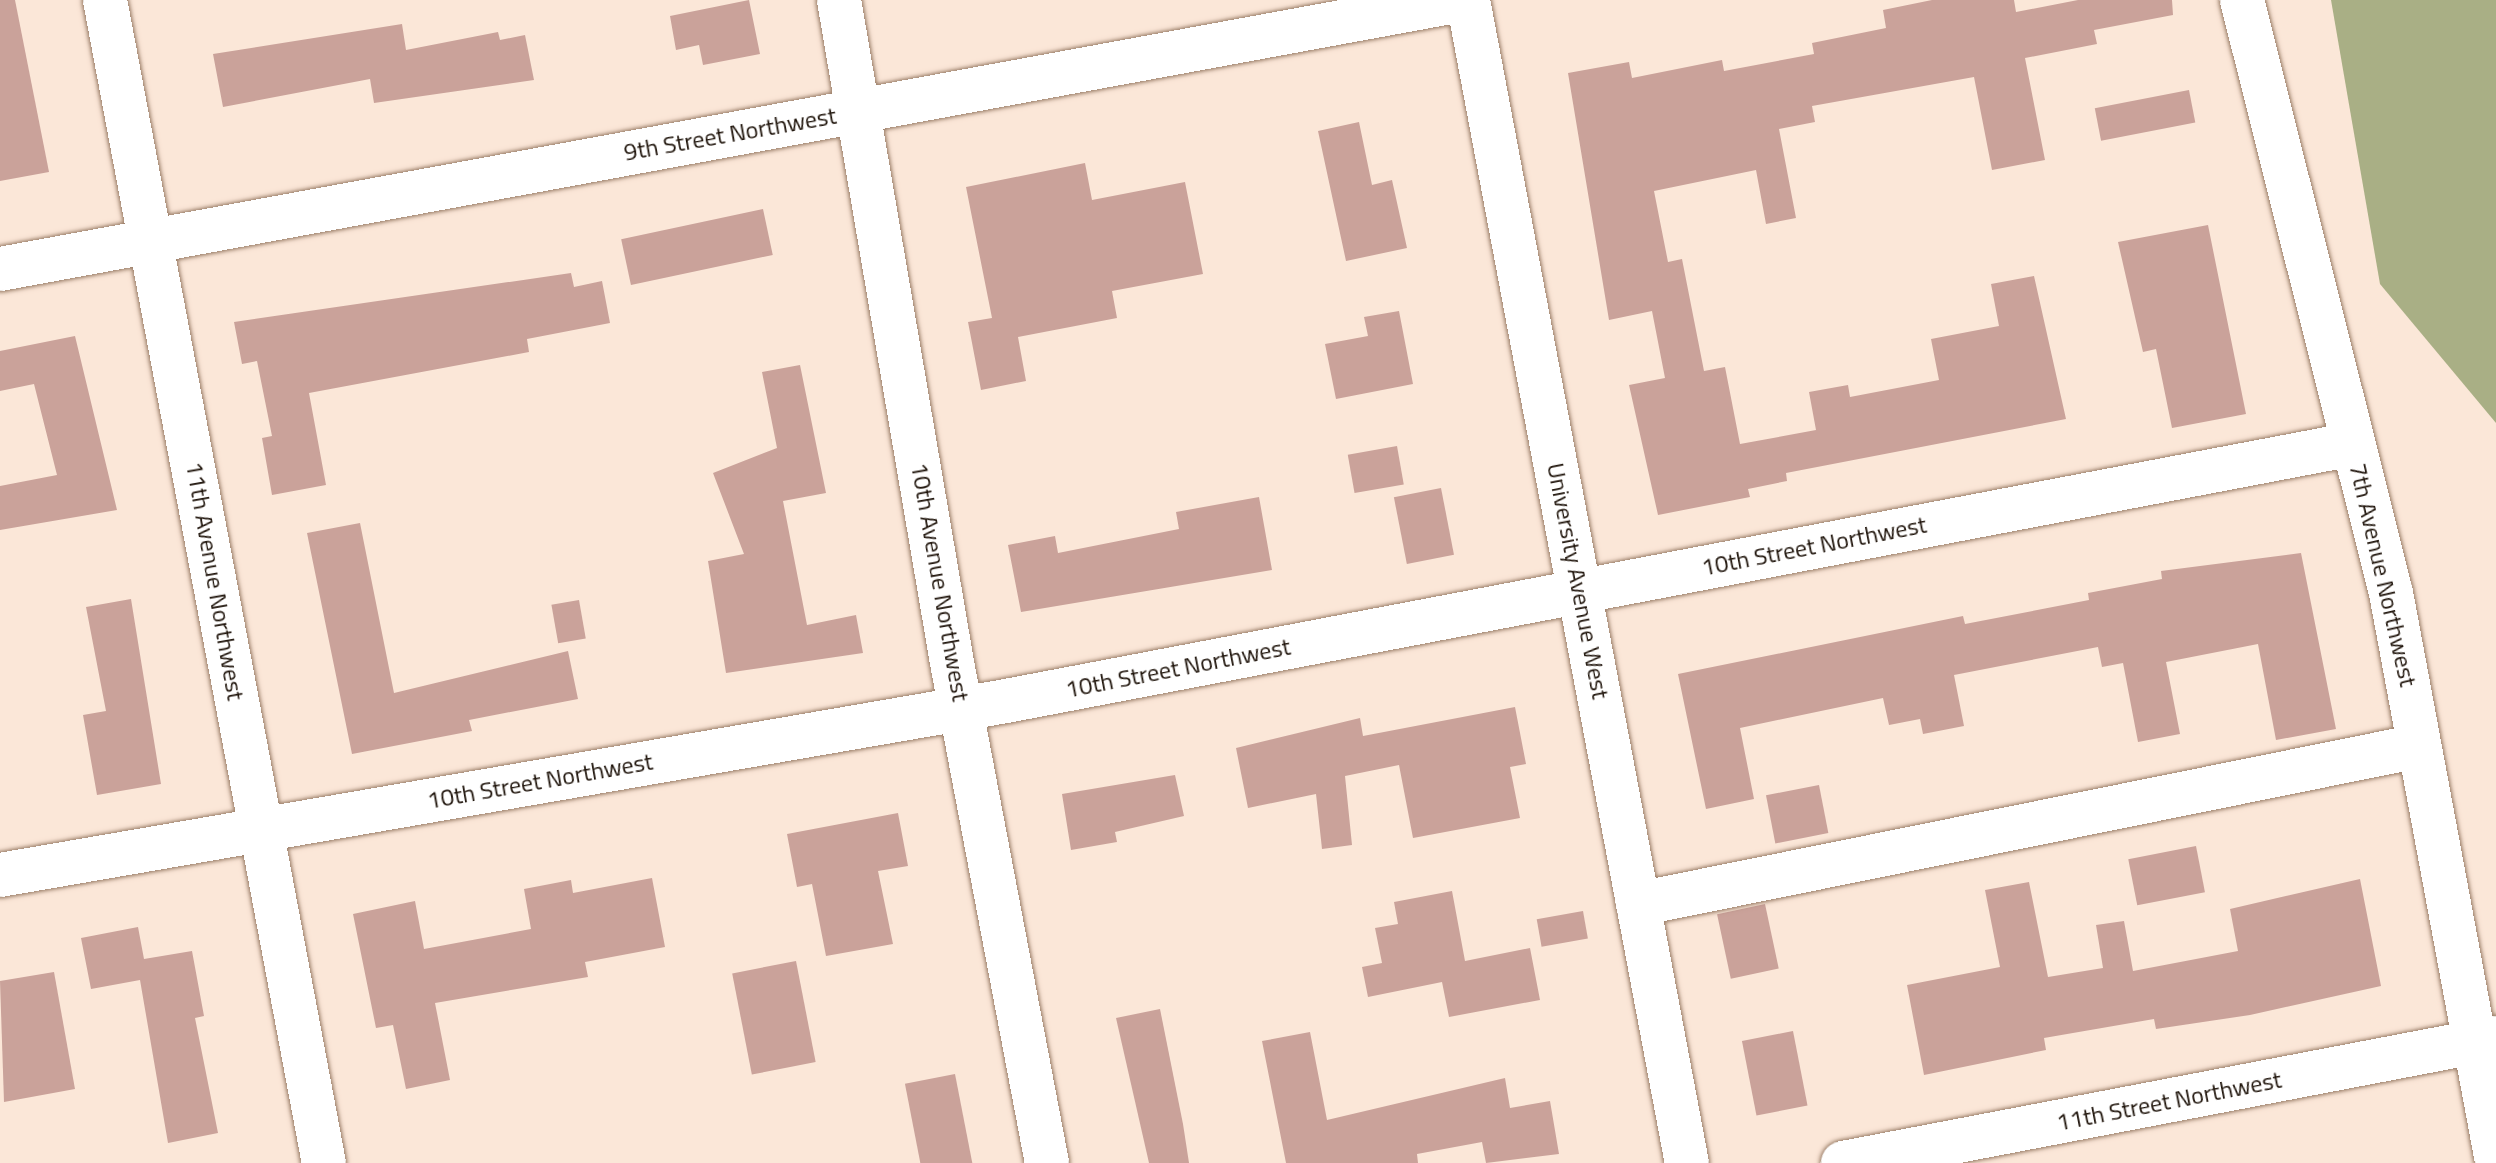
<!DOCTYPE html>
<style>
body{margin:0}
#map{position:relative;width:2496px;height:1163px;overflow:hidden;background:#fbe7d8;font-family:"Titillium Web",sans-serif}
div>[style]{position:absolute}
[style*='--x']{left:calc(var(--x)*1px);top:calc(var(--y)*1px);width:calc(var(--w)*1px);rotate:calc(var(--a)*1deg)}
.water>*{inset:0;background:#a9af85}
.building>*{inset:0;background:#caa29a;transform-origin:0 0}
.roads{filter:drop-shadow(0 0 2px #9b7e68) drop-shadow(0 0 2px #9b7e68)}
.minor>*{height:44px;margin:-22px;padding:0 22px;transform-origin:22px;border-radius:22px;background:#fff}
span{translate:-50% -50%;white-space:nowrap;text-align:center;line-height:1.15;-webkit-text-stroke:8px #fff;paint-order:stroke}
.street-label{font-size:24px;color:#1f140b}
</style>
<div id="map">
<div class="water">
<i style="clip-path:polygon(2331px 0,2496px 0,2496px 423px,2380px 284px)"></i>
</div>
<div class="building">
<i style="clip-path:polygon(0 0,15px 0,49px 172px,0 181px)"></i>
<i style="clip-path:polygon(749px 0,760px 54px,703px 65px,699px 45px,676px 50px,670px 16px)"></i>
<i style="clip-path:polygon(1932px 0,2014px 0,2016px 12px,2078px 0,2172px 0,2173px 15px,2094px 30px,2097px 44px,2025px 58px,2045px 160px,1992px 170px,1974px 77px,1812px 106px,1815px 122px,1779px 129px,1796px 218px,1766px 224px,1756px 170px,1654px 191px,1668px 262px,1682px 259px,1704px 371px,1725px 367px,1740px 444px,1816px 430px,1809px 392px,1848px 385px,1850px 397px,1939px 380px,1931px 339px,1999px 326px,1991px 284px,2034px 276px,2066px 419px,1786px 473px,1787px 481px,1748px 489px,1750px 497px,1658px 515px,1629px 385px,1665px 378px,1652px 311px,1609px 320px,1568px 73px,1629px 62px,1632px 78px,1722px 60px,1724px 71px,1814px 54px,1812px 43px,1886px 28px,1883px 10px)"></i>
<i style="clip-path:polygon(402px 24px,406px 50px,498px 32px,500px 40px,525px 35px,534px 80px,374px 103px,370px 79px,223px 107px,213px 54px)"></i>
<i style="left:2189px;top:90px;width:33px;height:96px;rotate:79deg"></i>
<i style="clip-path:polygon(1359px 122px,1372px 185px,1392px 180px,1407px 248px,1346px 261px,1318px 131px)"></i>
<i style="clip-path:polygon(1085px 163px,1092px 200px,1185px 182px,1203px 274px,1112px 291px,1117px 318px,1018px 337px,1026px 381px,981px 390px,968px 322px,992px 318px,966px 187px)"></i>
<i style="left:763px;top:209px;width:47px;height:145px;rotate:78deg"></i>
<i style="clip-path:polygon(2208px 225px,2246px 414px,2172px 428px,2156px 349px,2143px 352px,2118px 242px)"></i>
<i style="clip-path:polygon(571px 273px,574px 287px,602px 281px,610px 323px,527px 339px,529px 352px,309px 393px,326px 485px,272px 495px,262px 438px,272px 436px,257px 361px,242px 364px,234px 322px)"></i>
<i style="clip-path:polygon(1399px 311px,1413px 384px,1336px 399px,1325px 344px,1368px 336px,1364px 317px)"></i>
<i style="clip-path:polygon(75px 336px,117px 510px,0 530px,0 486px,57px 475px,34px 384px,0 391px,0 351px)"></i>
<i style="clip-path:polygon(800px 365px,826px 493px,783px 501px,807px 625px,856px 615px,863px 653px,726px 673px,708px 561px,744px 554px,713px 473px,777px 448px,762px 372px)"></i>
<i style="left:1397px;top:446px;width:39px;height:50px;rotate:80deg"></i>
<i style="left:1441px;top:488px;width:68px;height:48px;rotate:79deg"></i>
<i style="clip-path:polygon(1259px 497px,1272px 570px,1021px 612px,1008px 545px,1055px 536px,1058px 553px,1179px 529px,1176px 512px)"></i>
<i style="clip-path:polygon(360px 523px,394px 693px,568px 651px,578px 699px,469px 720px,472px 731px,352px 754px,307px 533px)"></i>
<i style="clip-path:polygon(2301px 553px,2336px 729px,2276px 740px,2258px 644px,2166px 662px,2180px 734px,2138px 742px,2123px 663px,2102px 667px,2098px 647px,1954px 675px,1964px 726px,1923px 734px,1920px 719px,1889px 725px,1883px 698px,1740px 728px,1754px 799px,1706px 809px,1678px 674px,1963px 616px,1965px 624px,2089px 600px,2088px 593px,2162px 579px,2161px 571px)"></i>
<i style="clip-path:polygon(131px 599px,161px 784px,97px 795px,83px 715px,106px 711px,86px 607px)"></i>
<i style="left:579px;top:600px;width:39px;height:28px;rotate:80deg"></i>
<i style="clip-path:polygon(1515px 707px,1526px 764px,1510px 767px,1520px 818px,1413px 838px,1399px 765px,1345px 776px,1352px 845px,1322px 849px,1316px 794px,1248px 808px,1236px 748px,1360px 718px,1363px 736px)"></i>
<i style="clip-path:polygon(1175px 775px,1184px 816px,1115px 832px,1117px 842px,1071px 850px,1062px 794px)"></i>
<i style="left:1819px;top:785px;width:49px;height:54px;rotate:79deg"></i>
<i style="clip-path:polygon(898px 813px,908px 866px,878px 871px,893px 944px,826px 956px,812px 884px,797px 887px,787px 834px)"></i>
<i style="left:2196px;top:846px;width:47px;height:69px;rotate:79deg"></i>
<i style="clip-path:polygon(652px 878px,665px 947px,585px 962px,588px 977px,435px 1003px,450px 1080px,406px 1089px,393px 1025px,376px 1028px,353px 914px,415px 901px,424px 949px,531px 929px,524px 889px,571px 880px,573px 893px)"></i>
<i style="clip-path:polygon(2360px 879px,2381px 986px,2250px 1015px,2156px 1029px,2154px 1019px,2044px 1038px,2046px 1050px,1924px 1075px,1907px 985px,2000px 967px,1985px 890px,2029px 882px,2048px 977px,2103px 968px,2096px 925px,2124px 921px,2133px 971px,2238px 951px,2230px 909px)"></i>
<i style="clip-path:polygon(1452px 891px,1465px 961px,1530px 948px,1540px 1000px,1449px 1017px,1442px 982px,1368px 997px,1362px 967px,1382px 963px,1375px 928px,1398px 924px,1394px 902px)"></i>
<i style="left:1765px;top:904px;width:66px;height:49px;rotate:78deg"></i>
<i style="left:1583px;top:911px;width:28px;height:47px;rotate:80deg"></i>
<i style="clip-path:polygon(138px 927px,144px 959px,192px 951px,204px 1016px,195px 1018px,218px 1133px,168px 1143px,140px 980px,91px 989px,81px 938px)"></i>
<i style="left:796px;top:961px;width:103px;height:65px;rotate:79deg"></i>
<i style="clip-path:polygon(54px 972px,75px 1089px,4px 1102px,0 981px)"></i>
<i style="clip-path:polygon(1160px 1009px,1183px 1124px,1189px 1163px,1149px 1163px,1116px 1018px)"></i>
<i style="left:1793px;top:1031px;width:76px;height:52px;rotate:79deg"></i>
<i style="clip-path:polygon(1310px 1032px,1327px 1120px,1505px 1078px,1510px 1108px,1550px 1101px,1559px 1154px,1486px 1163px,1482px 1142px,1417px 1154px,1418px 1163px,1286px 1163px,1262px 1041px)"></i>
<i style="left:955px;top:1074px;width:91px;height:51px;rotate:79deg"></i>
</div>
<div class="roads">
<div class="minor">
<i style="--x:105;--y:0;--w:1183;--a:79.34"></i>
<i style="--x:839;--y:0;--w:678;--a:80.32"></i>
<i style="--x:953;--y:668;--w:504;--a:79.25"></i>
<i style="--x:1468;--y:0;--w:1183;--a:79.34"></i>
<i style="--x:2242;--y:0;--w:611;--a:75.9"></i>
<i style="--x:2391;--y:593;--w:573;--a:79.44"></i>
<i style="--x:0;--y:269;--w:1486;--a:-10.43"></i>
<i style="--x:0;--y:875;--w:1021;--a:-9.81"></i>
<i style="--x:1006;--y:701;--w:1371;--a:-10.8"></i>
<i style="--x:1638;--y:904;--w:797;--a:-11.44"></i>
<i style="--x:1843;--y:1163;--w:665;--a:-10.84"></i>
</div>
</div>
<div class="street-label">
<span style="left:730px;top:134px;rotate:-10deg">9th Street Northwest</span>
<span style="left:1814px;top:546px;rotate:-11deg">10th Street Northwest</span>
<span style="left:2383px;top:575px;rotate:77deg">7th Avenue Northwest</span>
<span style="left:215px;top:581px;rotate:80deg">11th Avenue Northwest</span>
<span style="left:1578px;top:581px;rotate:79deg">University Avenue West</span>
<span style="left:940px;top:582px;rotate:80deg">10th Avenue Northwest</span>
<span style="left:1178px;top:668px;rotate:-11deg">10th Street Northwest</span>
<span style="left:540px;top:781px;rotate:-10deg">10th Street Northwest</span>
<span style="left:2169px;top:1101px;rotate:-11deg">11th Street Northwest</span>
</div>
</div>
